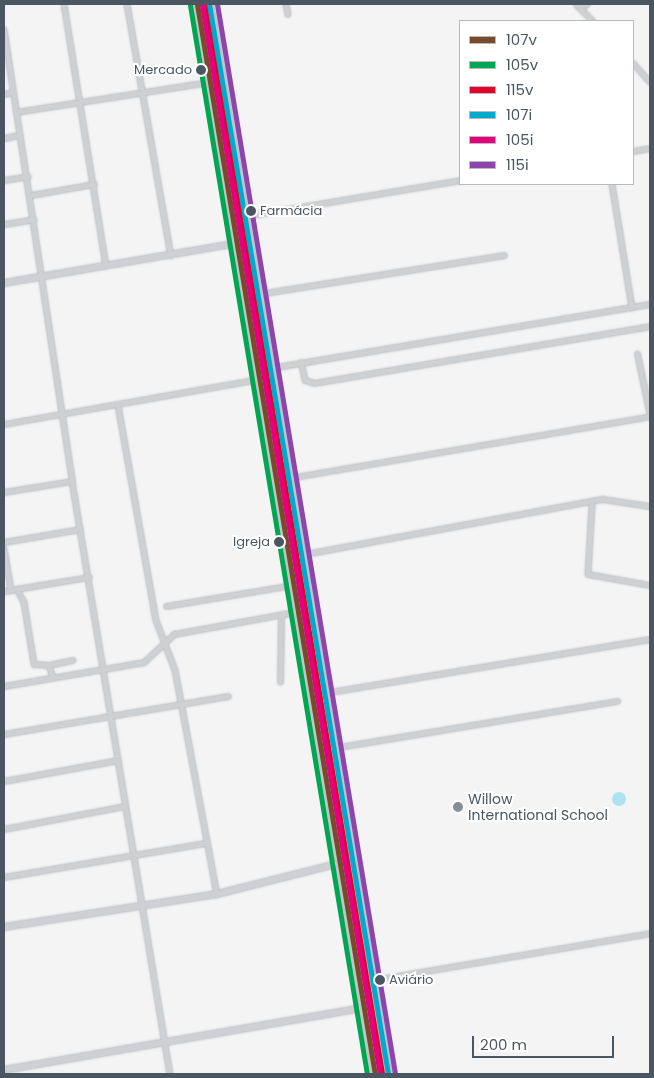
<!DOCTYPE html>
<meta charset="utf-8">
<style>
body{margin:0}
#map{position:relative;width:654px;height:1078px;overflow:hidden;background:#f4f4f4;font-family:Poppins,sans-serif}
div>[style]{position:absolute}
[style*='--x']{left:calc(var(--x)*1px);top:calc(var(--y)*1px);width:calc(var(--w)*1px);rotate:calc(var(--a)*1deg)}
.water>*{inset:0;background:#aee2f0}
.round{border-radius:50%}
.roads{filter:drop-shadow(0 0 1px #b9bec3) drop-shadow(0 0 1px #b9bec3)}
.street>*{height:4.5px;margin:-2.25px;padding:0 2.25px;transform-origin:2.25px;border-radius:2.25px;background:#ced0d2}
.secondary>*{height:6px;margin:-3px;padding:0 3px;transform-origin:3px;border-radius:3px;background:#ced0d4}
.highway>*{height:9px;margin:-4.5px;padding:0 4.5px;transform-origin:4.5px;border-radius:4.5px;background:#bec4c9}
.bus-1>*{height:5px;margin:-2.5px;padding:0 2.5px;transform-origin:2.5px;border-radius:2.5px;background:#7a4b2a}
.bus-2>*{height:5px;margin:-2.5px;padding:0 2.5px;transform-origin:2.5px;border-radius:2.5px;background:#00a651}
.bus-3>*{height:5px;margin:-2.5px;padding:0 2.5px;transform-origin:2.5px;border-radius:2.5px;background:#e4002b}
.bus-4>*{height:5px;margin:-2.5px;padding:0 2.5px;transform-origin:2.5px;border-radius:2.5px;background:#00a9ce}
.bus-5>*{height:5px;margin:-2.5px;padding:0 2.5px;transform-origin:2.5px;border-radius:2.5px;background:#e5007d}
.bus-6>*{height:5px;margin:-2.5px;padding:0 2.5px;transform-origin:2.5px;border-radius:2.5px;background:#8e44ad}
.dots>*{width:14px;height:14px;translate:-50% -50%;box-sizing:border-box;border:2px solid #fff;border-radius:50%}
span{translate:-50% -50%;white-space:nowrap;text-align:center;line-height:1.15;-webkit-text-stroke:4px #fff;paint-order:stroke}
.bus-label{font-size:13px;color:#4a5661}
.right{translate:-100% -50%;text-align:right}
.left{translate:0 -50%;text-align:left}
.poi-label{font-size:14px;color:#4a5661}
.frame{position:absolute;inset:0;border:5px solid #4a5661;pointer-events:none}
.legend{position:absolute;left:459px;top:20px;width:175px;height:165px;box-sizing:border-box;background:#fff;border:1px solid #b7bbc0;margin:0;padding:6px 9px;list-style:none;font-size:15px;color:#4a5661}
.legend li{display:flex;align-items:center;gap:10px;height:25px}
.legend b{width:25px;border:1px solid #b7bbc0}
.scale{position:absolute;left:472px;top:1036px;width:142px;height:22px;box-sizing:border-box;border:2px solid #4a5661;border-top:0;padding-left:6px;font-size:15px;line-height:18px;white-space:nowrap;color:#4a5661;-webkit-text-stroke:4px #fff;paint-order:stroke}
</style>
<div id="map">
<div class="water">
<i class="round" style="left:612px;top:792px;width:14px;height:14px"></i>
</div>
<div class="roads">
<div class="street">
<i style="--x:64;--y:4;--w:265;--a:80.9"></i>
<i style="--x:127;--y:4;--w:255;--a:80.1"></i>
<i style="--x:286;--y:4;--w:10;--a:79"></i>
<i style="--x:576;--y:4;--w:24;--a:45"></i>
<i style="--x:581;--y:8;--w:7;--a:-34"></i>
<i style="--x:4;--y:29;--w:457;--a:81.4"></i>
<i style="--x:72;--y:481;--w:601;--a:80.62"></i>
<i style="--x:633;--y:63;--w:25;--a:48"></i>
<i style="--x:4;--y:94;--w:9;--a:-13"></i>
<i style="--x:16;--y:112;--w:195;--a:-8.8"></i>
<i style="--x:4;--y:138;--w:16;--a:-11"></i>
<i style="--x:633;--y:151;--w:17;--a:-10"></i>
<i style="--x:4;--y:180;--w:24;--a:-9"></i>
<i style="--x:612;--y:184;--w:125;--a:80.8"></i>
<i style="--x:31;--y:195;--w:64;--a:-9.9"></i>
<i style="--x:234;--y:218;--w:229;--a:-9.5"></i>
<i style="--x:4;--y:224;--w:30;--a:-9"></i>
<i style="--x:258;--y:294;--w:249;--a:-9"></i>
<i style="--x:301;--y:362;--w:18;--a:77"></i>
<i style="--x:305;--y:380;--w:9;--a:18"></i>
<i style="--x:314;--y:383;--w:341;--a:-9.6"></i>
<i style="--x:259;--y:370;--w:397;--a:-9.6"></i>
<i style="--x:118;--y:405;--w:218;--a:80"></i>
<i style="--x:156;--y:620;--w:53;--a:69.2"></i>
<i style="--x:175;--y:670;--w:228;--a:79.4"></i>
<i style="--x:4;--y:424;--w:271;--a:-10"></i>
<i style="--x:289;--y:478;--w:366;--a:-9.7"></i>
<i style="--x:650;--y:416;--w:63;--a:-101.8"></i>
<i style="--x:4;--y:492;--w:69;--a:-9.2"></i>
<i style="--x:592;--y:505;--w:69;--a:93.3"></i>
<i style="--x:588;--y:574;--w:63;--a:10.1"></i>
<i style="--x:4;--y:542;--w:77;--a:-9.7"></i>
<i style="--x:4;--y:548;--w:43;--a:80.5"></i>
<i style="--x:289;--y:557;--w:319;--a:-10.5"></i>
<i style="--x:603;--y:499;--w:48;--a:8.5"></i>
<i style="--x:17;--y:589;--w:15;--a:62"></i>
<i style="--x:24;--y:602;--w:63;--a:80.8"></i>
<i style="--x:34;--y:664;--w:15;--a:4"></i>
<i style="--x:49;--y:665;--w:13;--a:72"></i>
<i style="--x:4;--y:591;--w:86;--a:-9.4"></i>
<i style="--x:166;--y:606;--w:129;--a:-9.4"></i>
<i style="--x:49;--y:665;--w:24;--a:-12"></i>
<i style="--x:280;--y:682;--w:67;--a:-89.1"></i>
<i style="--x:4;--y:686;--w:142;--a:-9.7"></i>
<i style="--x:144;--y:662;--w:41;--a:-43"></i>
<i style="--x:174;--y:634;--w:139;--a:-10.3"></i>
<i style="--x:324;--y:693;--w:330;--a:-9.4"></i>
<i style="--x:4;--y:734;--w:227;--a:-9.6"></i>
<i style="--x:333;--y:748;--w:288;--a:-9.4"></i>
<i style="--x:4;--y:781;--w:116;--a:-10.4"></i>
<i style="--x:4;--y:829;--w:123;--a:-10.8"></i>
<i style="--x:4;--y:877;--w:205;--a:-9.6"></i>
<i style="--x:361;--y:982;--w:293;--a:-9.6"></i>
</div>
<div class="secondary">
<i style="--x:4;--y:283;--w:250;--a:-9.7"></i>
<i style="--x:4;--y:927;--w:216;--a:-8.8"></i>
<i style="--x:217;--y:894;--w:127;--a:-14.1"></i>
<i style="--x:4;--y:1070;--w:377;--a:-9.8"></i>
</div>
<div class="highway">
<i style="--x:197;--y:4;--w:1085;--a:80.56"></i>
<i style="--x:209;--y:4;--w:1085;--a:80.5"></i>
</div>
</div>
<div class="bus-1">
<i style="--x:197;--y:4;--w:1085;--a:80.56"></i>
</div>
<div class="bus-2">
<i style="--x:190;--y:5;--w:1084;--a:80.6"></i>
</div>
<div class="bus-3">
<i style="--x:205;--y:4;--w:1084;--a:80.6"></i>
</div>
<div class="bus-4">
<i style="--x:209;--y:4;--w:1085;--a:80.5"></i>
</div>
<div class="bus-5">
<i style="--x:202;--y:5;--w:1084;--a:80.55"></i>
</div>
<div class="bus-6">
<i style="--x:217;--y:4;--w:1084;--a:80.55"></i>
</div>
<div class="dots">
<i style="left:201px;top:70px;background:#4a5661"></i>
<i style="left:251px;top:211px;background:#4a5661"></i>
<i style="left:279px;top:542px;background:#4a5661"></i>
<i style="left:458px;top:807px;background:#868d94"></i>
<i style="left:380px;top:980px;background:#4a5661"></i>
</div>
<div class="bus-label">
<span class="right" style="left:192px;top:70px">Mercado</span>
<span class="left" style="left:260px;top:211px">Farmácia</span>
<span class="right" style="left:270px;top:542px">Igreja</span>
<span class="left" style="left:389px;top:980px">Aviário</span>
</div>
<div class="poi-label">
<span class="left" style="left:468px;top:807px">Willow<br>International School</span>
</div>
<div class="frame"></div>
<ul class="legend">
<li><b style="height:6px;background:#7a4b2a"></b>107v</li>
<li><b style="height:6px;background:#00a651"></b>105v</li>
<li><b style="height:6px;background:#e4002b"></b>115v</li>
<li><b style="height:6px;background:#00a9ce"></b>107i</li>
<li><b style="height:6px;background:#e5007d"></b>105i</li>
<li><b style="height:6px;background:#8e44ad"></b>115i</li>
</ul>
<div class="scale">200 m</div>
</div>
